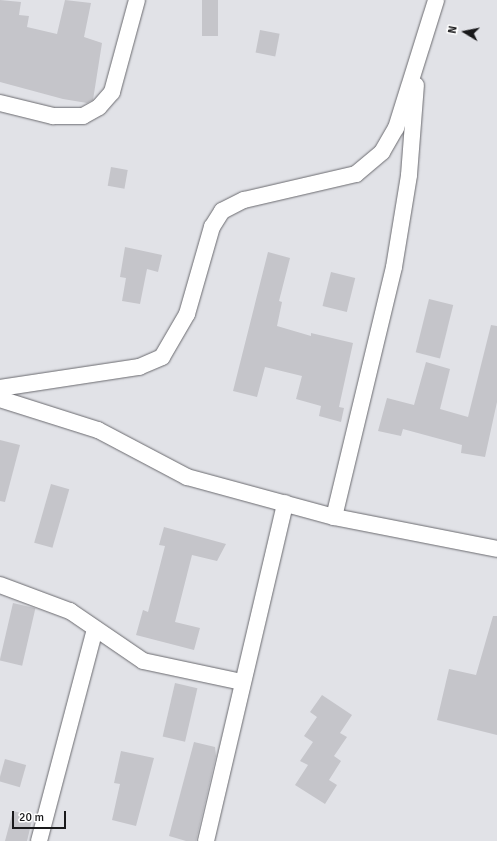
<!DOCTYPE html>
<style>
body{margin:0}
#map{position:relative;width:497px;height:841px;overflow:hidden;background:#e1e2e7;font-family:Signika,sans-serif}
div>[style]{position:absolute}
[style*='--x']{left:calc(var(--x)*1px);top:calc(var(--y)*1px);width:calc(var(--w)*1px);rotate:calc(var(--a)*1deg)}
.building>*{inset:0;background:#c5c5ca;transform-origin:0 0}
.roads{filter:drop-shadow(0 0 1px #6a6a6f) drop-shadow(0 0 1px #6a6a6f)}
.street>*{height:16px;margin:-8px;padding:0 8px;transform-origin:8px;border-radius:8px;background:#fff}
span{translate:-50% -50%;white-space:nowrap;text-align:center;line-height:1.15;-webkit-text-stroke:3px #fff;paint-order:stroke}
.north{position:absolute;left:445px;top:12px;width:40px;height:40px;-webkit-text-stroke:3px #fff;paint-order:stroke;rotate:280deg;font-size:11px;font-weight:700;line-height:16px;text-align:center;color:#19191b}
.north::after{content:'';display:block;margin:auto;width:14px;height:18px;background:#19191b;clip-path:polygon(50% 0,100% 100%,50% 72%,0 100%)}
.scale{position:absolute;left:12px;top:811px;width:54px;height:18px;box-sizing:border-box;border:2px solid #19191b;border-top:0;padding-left:5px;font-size:12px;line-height:14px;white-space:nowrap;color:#19191b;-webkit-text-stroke:3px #fff;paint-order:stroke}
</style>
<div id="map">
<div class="building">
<i style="clip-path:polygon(0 0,21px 2px,19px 15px,29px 16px,27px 27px,57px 34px,65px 0,91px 3px,84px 37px,102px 43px,93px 100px,87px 103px,63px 99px,0 82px)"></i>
<i style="left:202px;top:0;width:16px;height:36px"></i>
<i style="left:260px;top:30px;width:20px;height:23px;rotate:11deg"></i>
<i style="left:111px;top:167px;width:17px;height:19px;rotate:10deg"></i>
<i style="clip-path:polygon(125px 247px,162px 255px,158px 272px,147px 269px,140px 304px,122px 301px,126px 278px,120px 277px)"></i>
<i style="clip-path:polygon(268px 252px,290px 258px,279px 301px,282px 302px,277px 326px,311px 336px,311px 333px,353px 343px,339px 407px,344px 408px,341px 422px,319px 416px,321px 406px,296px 399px,302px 376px,265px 367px,257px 397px,233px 391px)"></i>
<i style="left:331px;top:272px;width:25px;height:35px;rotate:14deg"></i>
<i style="left:429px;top:299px;width:25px;height:55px;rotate:14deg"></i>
<i style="clip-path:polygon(491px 325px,497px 326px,497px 402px,485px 457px,461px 453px,462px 445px,403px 429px,401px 436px,378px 431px,387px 398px,414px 405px,426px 362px,450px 369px,440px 409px,468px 417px)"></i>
<i style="clip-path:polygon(0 440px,20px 445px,5px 502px,0 501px)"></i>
<i style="left:51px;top:484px;width:19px;height:61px;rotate:16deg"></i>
<i style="clip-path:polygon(164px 527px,226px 544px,217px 561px,192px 555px,175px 622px,200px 628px,194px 650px,136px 635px,143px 610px,148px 612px,165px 546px,159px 545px)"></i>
<i style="left:13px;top:603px;width:23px;height:59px;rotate:13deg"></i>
<i style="clip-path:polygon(493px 616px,497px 616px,497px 735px,437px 720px,449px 669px,476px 675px)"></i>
<i style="left:175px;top:683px;width:23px;height:55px;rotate:13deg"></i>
<i style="clip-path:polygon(322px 695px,352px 715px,340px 733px,347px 737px,334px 756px,341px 761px,329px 780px,337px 785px,325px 804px,295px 785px,308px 765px,300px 761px,313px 742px,304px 736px,317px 717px,310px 712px)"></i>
<i style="clip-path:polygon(194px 742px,215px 747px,216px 756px,196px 841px,186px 841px,169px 836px)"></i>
<i style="clip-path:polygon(121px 751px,154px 758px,136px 826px,112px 820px,120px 784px,114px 783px)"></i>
<i style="left:5px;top:759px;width:22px;height:23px;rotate:16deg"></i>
<i style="clip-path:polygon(13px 811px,33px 816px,27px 841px,5px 841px)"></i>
</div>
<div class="roads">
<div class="street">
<i style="--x:0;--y:103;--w:55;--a:13.8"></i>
<i style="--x:53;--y:116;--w:30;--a:0"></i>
<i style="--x:83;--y:116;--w:18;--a:-29"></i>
<i style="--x:99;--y:107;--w:20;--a:-49"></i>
<i style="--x:112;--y:92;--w:95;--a:-74.8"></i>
<i style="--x:0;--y:388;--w:141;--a:-8.6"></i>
<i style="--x:139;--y:367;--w:25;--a:-23"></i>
<i style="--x:162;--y:357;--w:50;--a:-59.8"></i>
<i style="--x:187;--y:314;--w:91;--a:-74"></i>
<i style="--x:212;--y:227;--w:19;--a:-58"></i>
<i style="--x:222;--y:211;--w:25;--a:-27"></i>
<i style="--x:244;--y:200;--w:115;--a:-13.1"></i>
<i style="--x:356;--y:174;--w:34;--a:-40"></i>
<i style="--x:382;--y:152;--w:28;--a:-60"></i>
<i style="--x:396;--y:128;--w:134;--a:-72.6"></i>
<i style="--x:0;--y:399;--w:103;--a:17.6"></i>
<i style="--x:98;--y:430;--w:101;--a:27.8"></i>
<i style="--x:187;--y:477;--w:152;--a:15.2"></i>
<i style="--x:334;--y:517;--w:166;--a:11.1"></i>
<i style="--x:334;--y:517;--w:257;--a:-76.5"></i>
<i style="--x:394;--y:267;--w:93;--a:-80.7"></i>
<i style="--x:409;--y:175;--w:90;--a:-85.6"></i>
<i style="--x:0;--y:585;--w:75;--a:20.4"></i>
<i style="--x:70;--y:611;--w:88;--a:34.4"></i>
<i style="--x:143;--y:661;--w:101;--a:12"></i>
<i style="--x:39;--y:841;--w:219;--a:-75.2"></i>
<i style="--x:206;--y:841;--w:347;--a:-76.8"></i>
</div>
</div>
<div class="north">N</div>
<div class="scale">20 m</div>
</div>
